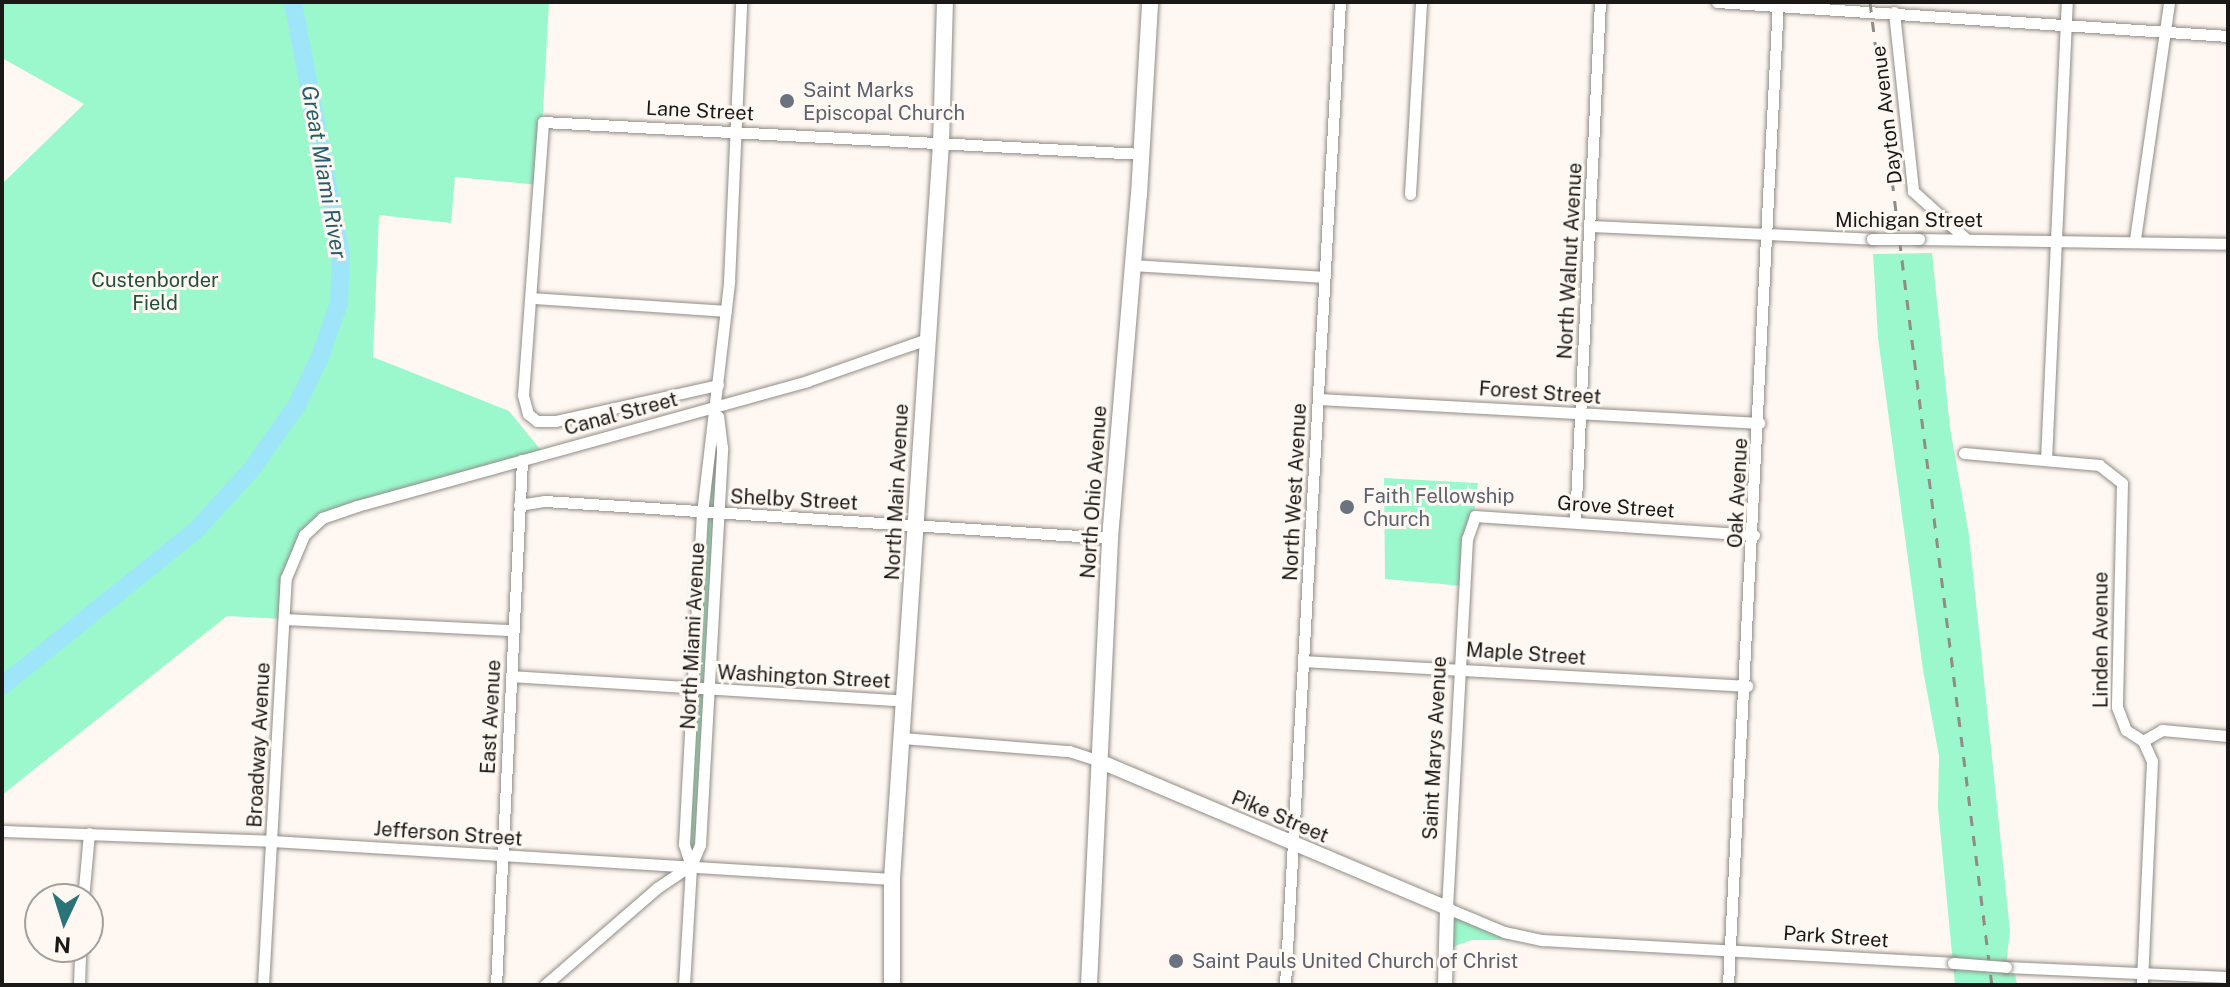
<!DOCTYPE html>
<style>
body{margin:0}
#map{position:relative;width:2230px;height:987px;overflow:hidden;background:#fff8f2;font-family:"Public Sans",sans-serif}
div>[style]{position:absolute}
[style*='--x']{left:calc(var(--x)*1px);top:calc(var(--y)*1px);width:calc(var(--w)*1px);rotate:calc(var(--a)*1deg)}
.green>*{inset:0;background:#9af8cc}
.river>*{height:18px;margin:-9px;padding:0 9px;transform-origin:9px;border-radius:9px;background:#9ee5fa}
.roads{filter:drop-shadow(0 0 2px #908b85) drop-shadow(0 0 2px #908b85)}
.minor>*{height:11px;margin:-5.5px;padding:0 5.5px;transform-origin:5.5px;border-radius:5.5px;background:#fff}
.secondary>*{height:14px;margin:-7px;padding:0 7px;transform-origin:7px;border-radius:7px;background:#fff}
.primary>*{height:16px;margin:-8px;padding:0 8px;transform-origin:8px;border-radius:8px;background:#fff}
.rail>*{height:3px;margin-top:-1.5px;transform-origin:0;background:repeating-linear-gradient(90deg,#908c88 0 10px,transparent 0 20px)}
.bridges{filter:drop-shadow(0 0 2px #908b85) drop-shadow(0 0 2px #908b85)}
.minor-bridge>*{height:11px;margin:-5.5px;padding:0 5.5px;transform-origin:5.5px;border-radius:5.5px;background:#fff}
.dots>*{width:22px;height:22px;translate:-50% -50%;box-sizing:border-box;border:4px solid #fff8f2;border-radius:50%}
span{translate:-50% -50%;white-space:nowrap;text-align:center;line-height:1.15;-webkit-text-stroke:6px #fff8f2;paint-order:stroke}
.worship-label{font-size:20px;color:#5b616d}
.left{translate:0 -50%;text-align:left}
.street-label{font-size:20px;color:#1b1917}
.park-label{font-size:20px;color:#20503c}
.water-label{font-size:22px;color:#255d6c;font-style:italic}
.frame{position:absolute;inset:0;border:4px solid #1b1917;pointer-events:none}
.north{position:absolute;left:24px;top:883px;width:80px;height:80px;box-sizing:border-box;background:#fff8f2;border:2px solid #a49f9a;border-radius:50%;rotate:184deg;font-size:22px;font-weight:700;line-height:32px;text-align:center;color:#1b1917}
.north::after{content:'';display:block;margin:auto;width:28px;height:36px;background:#2a7479;clip-path:polygon(50% 0,100% 100%,50% 72%,0 100%)}
</style>
<div id="map">
<div class="green">
<i style="clip-path:polygon(2px 2px,549px 2px,539px 185px,455px 177px,451px 223px,379px 215px,373px 357px,509px 411px,544px 454px,322px 518px,292px 555px,284px 619px,227px 616px,2px 795px,2px 184px,84px 104px,2px 58px)"></i>
<i style="clip-path:polygon(1932px 253px,1950px 428px,1969px 535px,2010px 931px,2006px 966px,2014px 967px,2017px 985px,1955px 985px,1938px 808px,1939px 756px,1923px 670px,1878px 338px,1873px 254px)"></i>
<i style="clip-path:polygon(716px 407px,722px 448px,700px 845px,691px 866px,684px 844px)"></i>
<i style="clip-path:polygon(1384px 478px,1478px 483px,1464px 586px,1385px 579px)"></i>
<i style="clip-path:polygon(1447px 908px,1543px 940px,1472px 940px,1455px 946px,1445px 959px)"></i>
</div>
<div class="river">
<i style="--x:2;--y:686;--w:249;--a:-38.8"></i>
<i style="--x:196;--y:530;--w:81;--a:-47.5"></i>
<i style="--x:251;--y:470;--w:80;--a:-54.7"></i>
<i style="--x:297;--y:405;--w:53;--a:-64.4"></i>
<i style="--x:320;--y:357;--w:57;--a:-70.6"></i>
<i style="--x:339;--y:303;--w:49;--a:-87.7"></i>
<i style="--x:341;--y:254;--w:257;--a:-100.8"></i>
</div>
<div class="roads">
<div class="minor">
<i style="--x:1717;--y:2;--w:512;--a:3.81"></i>
<i style="--x:1894;--y:12;--w:180;--a:83.9"></i>
<i style="--x:1913;--y:191;--w:70;--a:42.1"></i>
<i style="--x:1410;--y:194;--w:192;--a:-86.7"></i>
<i style="--x:1591;--y:226;--w:281;--a:2.6"></i>
<i style="--x:1919;--y:239;--w:309;--a:0.9"></i>
<i style="--x:2135;--y:239;--w:239;--a:-81.8"></i>
<i style="--x:1133;--y:265;--w:191;--a:3.6"></i>
<i style="--x:532;--y:298;--w:194;--a:3.8"></i>
<i style="--x:718;--y:385;--w:167;--a:167.5"></i>
<i style="--x:555;--y:421;--w:18;--a:180"></i>
<i style="--x:537;--y:421;--w:11;--a:-142"></i>
<i style="--x:528;--y:414;--w:20;--a:-105"></i>
<i style="--x:523;--y:395;--w:274;--a:-85.8"></i>
<i style="--x:543;--y:122;--w:600;--a:3.06"></i>
<i style="--x:1319;--y:399;--w:441;--a:3.1"></i>
<i style="--x:1964;--y:453;--w:136;--a:5.1"></i>
<i style="--x:2099;--y:465;--w:29;--a:38"></i>
<i style="--x:2122;--y:483;--w:224;--a:91.3"></i>
<i style="--x:2117;--y:707;--w:25;--a:69"></i>
<i style="--x:2126;--y:730;--w:20;--a:33"></i>
<i style="--x:2143;--y:741;--w:22;--a:66"></i>
<i style="--x:2152;--y:761;--w:224;--a:92.6"></i>
<i style="--x:2046;--y:460;--w:458;--a:-87.4"></i>
<i style="--x:519;--y:505;--w:26;--a:-9"></i>
<i style="--x:545;--y:501;--w:566;--a:3.75"></i>
<i style="--x:1575;--y:522;--w:521;--a:-87.25"></i>
<i style="--x:1754;--y:535;--w:280;--a:-176.1"></i>
<i style="--x:1475;--y:516;--w:24;--a:109"></i>
<i style="--x:1467;--y:539;--w:370;--a:93.1"></i>
<i style="--x:1447;--y:908;--w:62;--a:22.8"></i>
<i style="--x:1504;--y:932;--w:40;--a:12"></i>
<i style="--x:1543;--y:940;--w:411;--a:3.2"></i>
<i style="--x:284;--y:619;--w:229;--a:2.8"></i>
<i style="--x:1303;--y:661;--w:445;--a:3.2"></i>
<i style="--x:511;--y:676;--w:394;--a:3.6"></i>
<i style="--x:902;--y:738;--w:168;--a:4.5"></i>
<i style="--x:1069;--y:751;--w:32;--a:18"></i>
<i style="--x:2143;--y:741;--w:22;--a:-30"></i>
<i style="--x:2162;--y:730;--w:66;--a:5.2"></i>
<i style="--x:2;--y:831;--w:270;--a:2.1"></i>
<i style="--x:272;--y:841;--w:621;--a:3.51"></i>
<i style="--x:691;--y:866;--w:23;--a:-108"></i>
<i style="--x:684;--y:844;--w:331;--a:-86.9"></i>
<i style="--x:702;--y:513;--w:233;--a:-83.3"></i>
<i style="--x:729;--y:282;--w:280;--a:-87.5"></i>
<i style="--x:83;--y:899;--w:66;--a:-84.8"></i>
<i style="--x:2006;--y:967;--w:222;--a:2.6"></i>
<i style="--x:79;--y:985;--w:38;--a:-88"></i>
<i style="--x:263;--y:985;--w:408;--a:-86.8"></i>
<i style="--x:286;--y:578;--w:47;--a:-67.3"></i>
<i style="--x:304;--y:535;--w:25;--a:-43"></i>
<i style="--x:322;--y:518;--w:37;--a:-19"></i>
<i style="--x:357;--y:506;--w:467;--a:-15.5"></i>
<i style="--x:807;--y:381;--w:127;--a:-19.3"></i>
<i style="--x:496;--y:985;--w:526;--a:-87.16"></i>
<i style="--x:545;--y:985;--w:148;--a:-40.9"></i>
<i style="--x:657;--y:888;--w:40;--a:-34"></i>
<i style="--x:684;--y:985;--w:119;--a:-86.6"></i>
<i style="--x:691;--y:866;--w:23;--a:-67"></i>
<i style="--x:700;--y:845;--w:398;--a:-86.8"></i>
<i style="--x:722;--y:448;--w:32;--a:-97"></i>
<i style="--x:1285;--y:985;--w:985;--a:-86.8"></i>
<i style="--x:1728;--y:985;--w:984;--a:-87.09"></i>
</div>
<div class="secondary">
<i style="--x:1099;--y:761;--w:378;--a:22.9"></i>
<i style="--x:1447;--y:908;--w:77;--a:91.5"></i>
</div>
<div class="primary">
<i style="--x:892;--y:985;--w:106;--a:-90"></i>
<i style="--x:892;--y:879;--w:737;--a:-86.19"></i>
<i style="--x:941;--y:144;--w:142;--a:-88.4"></i>
<i style="--x:1089;--y:985;--w:447;--a:-87.3"></i>
<i style="--x:1110;--y:538;--w:344;--a:-85.2"></i>
<i style="--x:1139;--y:195;--w:193;--a:-86.7"></i>
</div>
</div>
<div class="rail">
<i style="--x:1870;--y:2;--w:991;--a:82.93"></i>
</div>
<div class="bridges">
<div class="minor-bridge">
<i style="--x:1872;--y:239;--w:47;--a:0"></i>
<i style="--x:1953;--y:963;--w:53;--a:4.3"></i>
</div>
</div>
<div class="dots">
<i style="left:787px;top:101px;background:#6b7280"></i>
<i style="left:1347px;top:507px;background:#6b7280"></i>
<i style="left:1176px;top:961px;background:#6b7280"></i>
</div>
<div class="worship-label">
<span class="left" style="left:803px;top:102px">Saint Marks<br>Episcopal Church</span>
<span class="left" style="left:1363px;top:508px">Faith Fellowship<br>Church</span>
<span class="left" style="left:1192px;top:961px">Saint Pauls United Church of Christ</span>
</div>
<div class="street-label">
<span style="left:700px;top:111px;rotate:3deg">Lane Street</span>
<span style="left:1887px;top:115px;rotate:-97deg">Dayton Avenue</span>
<span style="left:1909px;top:220px">Michigan Street</span>
<span style="left:1570px;top:261px;rotate:-87deg">North Walnut Avenue</span>
<span style="left:1540px;top:393px;rotate:4deg">Forest Street</span>
<span style="left:621px;top:414px;rotate:-15deg">Canal Street</span>
<span style="left:897px;top:492px;rotate:-87deg">North Main Avenue</span>
<span style="left:1094px;top:492px;rotate:-86deg">North Ohio Avenue</span>
<span style="left:1295px;top:492px;rotate:-87deg">North West Avenue</span>
<span style="left:1738px;top:493px;rotate:-87deg">Oak Avenue</span>
<span style="left:794px;top:500px;rotate:3deg">Shelby Street</span>
<span style="left:1616px;top:507px;rotate:4deg">Grove Street</span>
<span style="left:693px;top:636px;rotate:-87deg">North Miami Avenue</span>
<span style="left:2101px;top:640px;rotate:-90deg">Linden Avenue</span>
<span style="left:1526px;top:654px;rotate:4deg">Maple Street</span>
<span style="left:804px;top:677px;rotate:3deg">Washington Street</span>
<span style="left:491px;top:717px;rotate:-87deg">East Avenue</span>
<span style="left:259px;top:745px;rotate:-87deg">Broadway Avenue</span>
<span style="left:1435px;top:748px;rotate:-87deg">Saint Marys Avenue</span>
<span style="left:1280px;top:817px;rotate:23deg">Pike Street</span>
<span style="left:448px;top:834px;rotate:4deg">Jefferson Street</span>
<span style="left:1836px;top:937px;rotate:4deg">Park Street</span>
</div>
<div class="park-label">
<span style="left:155px;top:292px">Custenborder<br>Field</span>
</div>
<div class="water-label">
<span style="left:324px;top:172px;rotate:80deg">Great Miami River</span>
</div>
<div class="frame"></div>
<div class="north">N</div>
</div>
